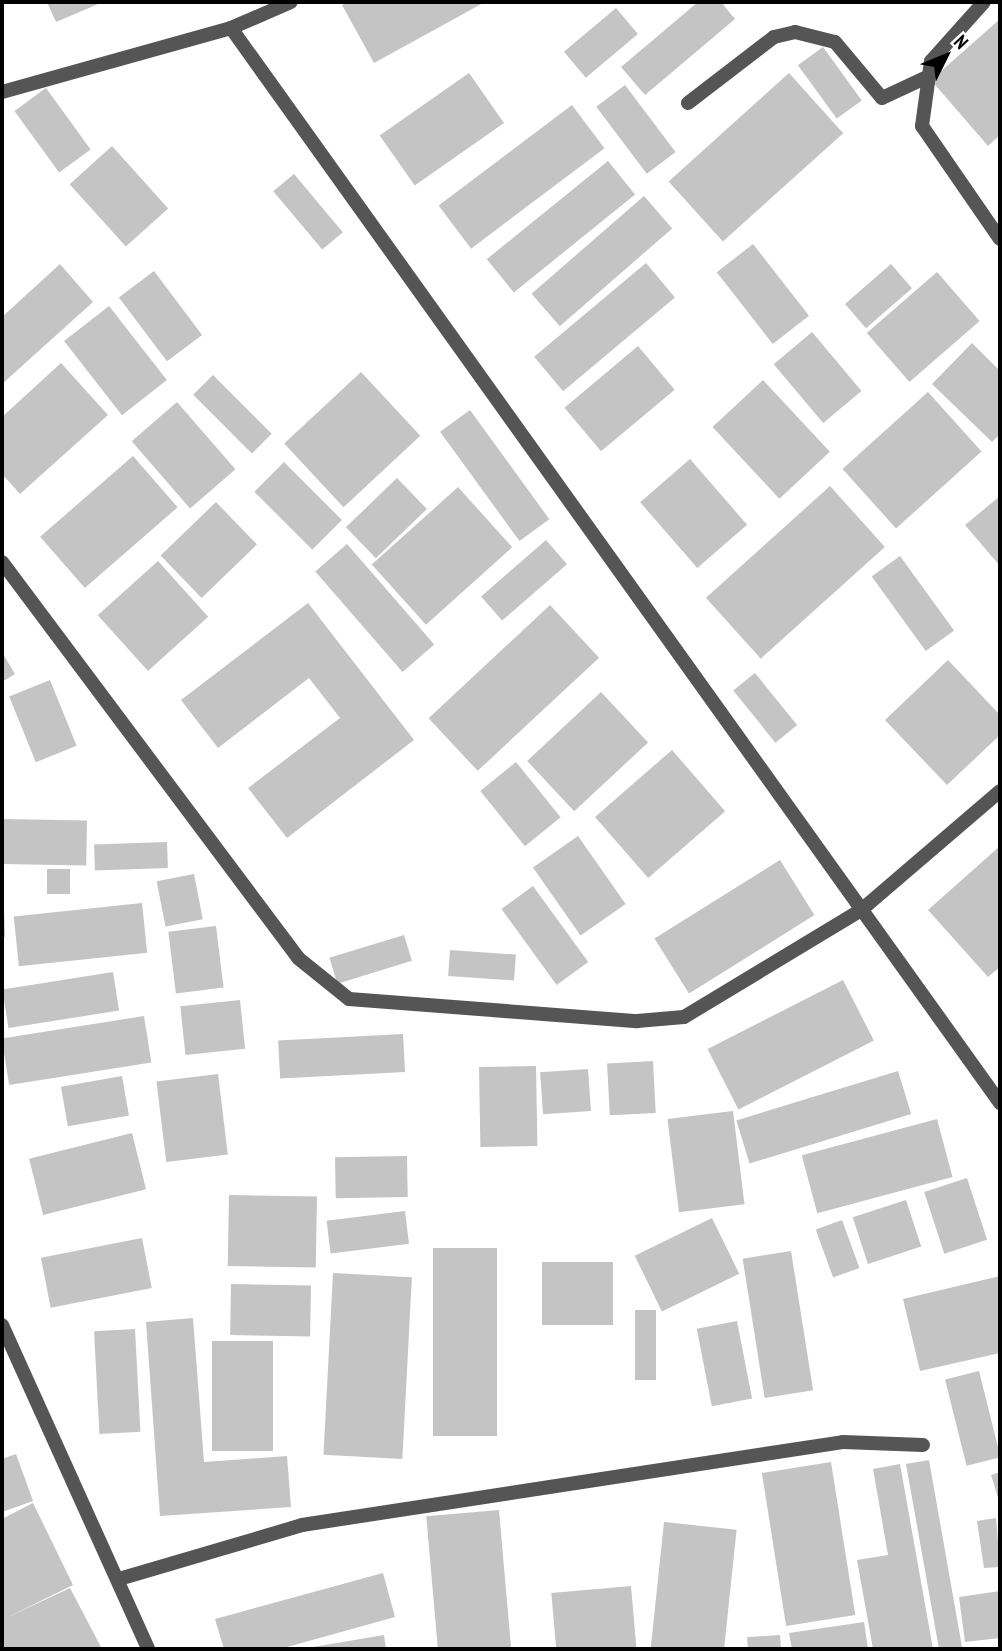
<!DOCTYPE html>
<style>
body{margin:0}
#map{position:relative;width:1002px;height:1651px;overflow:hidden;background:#fff;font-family:"PT Sans Narrow",sans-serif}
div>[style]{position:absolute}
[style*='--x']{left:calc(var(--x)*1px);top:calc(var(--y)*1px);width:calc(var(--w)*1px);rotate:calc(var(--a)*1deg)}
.building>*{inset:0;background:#c4c4c4;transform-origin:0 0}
.minor>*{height:14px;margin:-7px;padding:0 7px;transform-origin:7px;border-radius:7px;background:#555}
span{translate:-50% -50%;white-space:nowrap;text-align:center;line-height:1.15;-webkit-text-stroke:5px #fff;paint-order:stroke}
.frame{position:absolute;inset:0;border:4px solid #000;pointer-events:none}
.north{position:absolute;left:911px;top:21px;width:70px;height:70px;-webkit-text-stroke:5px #fff;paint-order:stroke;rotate:47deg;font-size:19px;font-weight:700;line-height:28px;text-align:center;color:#000}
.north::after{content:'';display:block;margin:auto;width:24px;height:32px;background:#000;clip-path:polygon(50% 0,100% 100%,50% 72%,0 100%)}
</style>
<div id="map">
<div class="building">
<i style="clip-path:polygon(47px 2px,103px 2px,56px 22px)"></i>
<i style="clip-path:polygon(348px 2px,485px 2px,374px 63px,342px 5px)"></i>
<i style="clip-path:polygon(698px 2px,721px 2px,735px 19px,645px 95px,621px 67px)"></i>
<i style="left:616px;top:8px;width:34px;height:68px;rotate:50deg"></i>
<i style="clip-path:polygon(1000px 19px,1000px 135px,988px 146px,931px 80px)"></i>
<i style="left:823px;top:47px;width:66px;height:31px;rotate:54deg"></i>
<i style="left:469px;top:73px;width:61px;height:109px;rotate:55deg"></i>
<i style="left:789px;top:73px;width:81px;height:162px;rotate:48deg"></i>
<i style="left:625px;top:85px;width:84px;height:36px;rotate:53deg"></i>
<i style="left:46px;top:88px;width:76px;height:39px;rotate:54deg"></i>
<i style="left:572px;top:105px;width:54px;height:167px;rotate:53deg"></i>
<i style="left:112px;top:146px;width:84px;height:57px;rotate:48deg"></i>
<i style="left:608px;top:161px;width:43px;height:156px;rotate:51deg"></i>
<i style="left:294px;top:174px;width:76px;height:27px;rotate:50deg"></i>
<i style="left:644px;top:196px;width:43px;height:149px;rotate:49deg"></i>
<i style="left:753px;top:244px;width:91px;height:46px;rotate:52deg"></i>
<i style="left:646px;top:263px;width:45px;height:146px;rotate:50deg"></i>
<i style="clip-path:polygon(60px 264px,93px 302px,2px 384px,2px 317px)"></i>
<i style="left:891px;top:264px;width:32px;height:61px;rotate:49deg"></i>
<i style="left:154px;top:271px;width:80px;height:44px;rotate:53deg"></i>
<i style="left:937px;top:272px;width:65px;height:93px;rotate:49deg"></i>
<i style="left:109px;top:306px;width:94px;height:57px;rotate:52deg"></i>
<i style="left:812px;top:332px;width:77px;height:50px;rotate:50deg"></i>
<i style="clip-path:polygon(972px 343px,1000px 371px,1000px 434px,992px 442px,932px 384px)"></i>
<i style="left:638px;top:346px;width:57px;height:96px;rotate:50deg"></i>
<i style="clip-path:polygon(61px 363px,108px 415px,20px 494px,2px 474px,2px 417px)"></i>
<i style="left:361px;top:372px;width:87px;height:105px;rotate:47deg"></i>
<i style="left:213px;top:375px;width:83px;height:28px;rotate:45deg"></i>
<i style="left:763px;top:380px;width:98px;height:69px;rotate:47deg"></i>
<i style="left:928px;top:392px;width:80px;height:115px;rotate:48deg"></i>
<i style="left:177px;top:402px;width:89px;height:60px;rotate:49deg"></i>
<i style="left:470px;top:410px;width:135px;height:37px;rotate:54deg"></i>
<i style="left:133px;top:456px;width:68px;height:123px;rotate:49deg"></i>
<i style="left:690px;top:459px;width:87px;height:66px;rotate:49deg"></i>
<i style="left:284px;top:462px;width:82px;height:42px;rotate:45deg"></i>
<i style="left:397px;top:478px;width:43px;height:71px;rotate:46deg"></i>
<i style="left:830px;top:486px;width:82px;height:167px;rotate:48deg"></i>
<i style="left:458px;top:487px;width:81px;height:116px;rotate:48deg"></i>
<i style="clip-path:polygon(1000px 496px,1000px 566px,965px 525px)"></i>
<i style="left:216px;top:502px;width:59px;height:77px;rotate:46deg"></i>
<i style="left:546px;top:540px;width:32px;height:86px;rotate:49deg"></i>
<i style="left:347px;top:544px;width:133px;height:42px;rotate:49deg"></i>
<i style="left:900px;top:556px;width:92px;height:35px;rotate:54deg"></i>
<i style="left:158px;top:561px;width:75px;height:81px;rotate:48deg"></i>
<i style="clip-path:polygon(308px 603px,414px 740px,287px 838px,248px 788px,340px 718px,309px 678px,218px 748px,181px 700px)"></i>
<i style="left:550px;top:605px;width:72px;height:166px;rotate:47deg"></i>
<i style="clip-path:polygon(2px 652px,15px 674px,2px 682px)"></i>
<i style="clip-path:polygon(948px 660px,1000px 715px,1000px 735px,947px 785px,885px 720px)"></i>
<i style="left:755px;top:673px;width:67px;height:28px;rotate:51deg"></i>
<i style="left:50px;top:680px;width:71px;height:44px;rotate:68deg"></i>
<i style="left:601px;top:692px;width:69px;height:101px;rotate:47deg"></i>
<i style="left:672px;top:750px;width:81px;height:102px;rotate:49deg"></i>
<i style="left:516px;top:762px;width:71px;height:46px;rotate:51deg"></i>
<i style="left:2px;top:819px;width:85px;height:45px;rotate:1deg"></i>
<i style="left:578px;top:836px;width:83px;height:55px;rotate:55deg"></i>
<i style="left:167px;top:842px;width:26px;height:73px;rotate:88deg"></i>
<i style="clip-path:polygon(1000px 846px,1000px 967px,988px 977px,928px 910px)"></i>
<i style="left:780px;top:860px;width:65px;height:148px;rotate:58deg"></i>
<i style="left:47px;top:869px;width:23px;height:25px"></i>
<i style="left:194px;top:874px;width:46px;height:38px;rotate:79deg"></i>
<i style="left:533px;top:886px;width:94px;height:39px;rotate:54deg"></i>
<i style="left:142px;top:903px;width:50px;height:129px;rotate:84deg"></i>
<i style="clip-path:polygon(2px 910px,4px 910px,5px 937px,2px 937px)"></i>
<i style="left:216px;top:926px;width:62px;height:48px;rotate:83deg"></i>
<i style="left:404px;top:935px;width:27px;height:78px;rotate:73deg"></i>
<i style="left:450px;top:950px;width:66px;height:26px;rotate:4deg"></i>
<i style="left:113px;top:972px;width:39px;height:112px;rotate:81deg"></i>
<i style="left:843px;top:980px;width:68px;height:152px;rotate:63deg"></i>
<i style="left:240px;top:1000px;width:49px;height:60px;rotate:84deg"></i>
<i style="left:144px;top:1016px;width:47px;height:144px;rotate:81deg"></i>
<i style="left:403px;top:1034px;width:38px;height:125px;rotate:87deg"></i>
<i style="left:653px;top:1061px;width:52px;height:46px;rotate:87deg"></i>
<i style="left:536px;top:1066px;width:80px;height:57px;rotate:89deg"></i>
<i style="left:588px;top:1069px;width:42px;height:48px;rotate:86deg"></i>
<i style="left:898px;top:1071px;width:45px;height:169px;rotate:73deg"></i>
<i style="left:218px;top:1074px;width:81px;height:62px;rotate:83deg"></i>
<i style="left:122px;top:1076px;width:40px;height:62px;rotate:80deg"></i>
<i style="left:733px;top:1111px;width:94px;height:66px;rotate:83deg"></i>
<i style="left:937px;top:1119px;width:60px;height:140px;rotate:75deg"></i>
<i style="left:132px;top:1133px;width:58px;height:106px;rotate:76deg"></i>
<i style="left:407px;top:1156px;width:41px;height:72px;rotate:89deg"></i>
<i style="left:967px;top:1178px;width:65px;height:45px;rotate:72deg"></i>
<i style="left:229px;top:1195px;width:88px;height:71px;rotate:1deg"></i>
<i style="left:906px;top:1200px;width:49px;height:56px;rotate:72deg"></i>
<i style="left:405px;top:1211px;width:33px;height:79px;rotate:83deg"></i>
<i style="left:712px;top:1218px;width:62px;height:86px;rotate:64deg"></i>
<i style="left:842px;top:1220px;width:51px;height:28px;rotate:70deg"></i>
<i style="left:142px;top:1238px;width:51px;height:103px;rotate:79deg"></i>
<i style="left:433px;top:1248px;width:64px;height:188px"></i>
<i style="left:791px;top:1251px;width:141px;height:49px;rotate:81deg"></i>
<i style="left:542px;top:1262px;width:71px;height:63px"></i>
<i style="left:333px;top:1273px;width:79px;height:182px;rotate:3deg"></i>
<i style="clip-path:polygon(1000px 1276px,1000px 1353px,920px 1371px,903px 1299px)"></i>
<i style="left:231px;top:1284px;width:80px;height:51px;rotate:1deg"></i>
<i style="left:635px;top:1310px;width:21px;height:70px"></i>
<i style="clip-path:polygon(193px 1318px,204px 1462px,287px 1456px,291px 1507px,160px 1516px,146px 1322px)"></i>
<i style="left:737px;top:1321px;width:79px;height:41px;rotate:79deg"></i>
<i style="left:135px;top:1329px;width:103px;height:41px;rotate:87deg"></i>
<i style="left:212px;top:1341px;width:61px;height:110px"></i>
<i style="left:979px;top:1371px;width:89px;height:35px;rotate:76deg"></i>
<i style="clip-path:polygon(16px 1454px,33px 1501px,2px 1512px,2px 1459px)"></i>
<i style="clip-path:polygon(929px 1460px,962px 1647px,947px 1649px,939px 1649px,906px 1464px)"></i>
<i style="left:831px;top:1462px;width:155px;height:70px;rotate:81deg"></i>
<i style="clip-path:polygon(900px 1464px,933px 1649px,873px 1649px,857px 1560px,888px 1555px,873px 1469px)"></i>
<i style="clip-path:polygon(1000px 1472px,1000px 1504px,991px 1475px)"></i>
<i style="clip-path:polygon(33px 1503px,73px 1585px,4px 1619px,70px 1588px,102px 1649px,2px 1649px,2px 1519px)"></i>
<i style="left:499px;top:1510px;width:140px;height:73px;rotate:85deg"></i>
<i style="clip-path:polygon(996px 1518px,1000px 1567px,984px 1568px,977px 1521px)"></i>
<i style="left:664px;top:1522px;width:73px;height:128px;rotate:6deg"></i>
<i style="clip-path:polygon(383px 1573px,395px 1617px,280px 1649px,224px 1649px,215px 1619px)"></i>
<i style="left:631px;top:1586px;width:63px;height:80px;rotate:85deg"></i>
<i style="clip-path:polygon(1000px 1591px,1000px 1638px,965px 1642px,959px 1597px)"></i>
<i style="clip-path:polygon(864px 1622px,868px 1649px,792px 1649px,789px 1633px)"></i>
<i style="clip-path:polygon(384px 1635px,386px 1649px,313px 1649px,313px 1647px)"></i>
<i style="left:780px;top:1635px;width:14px;height:33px;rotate:86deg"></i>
</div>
<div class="minor">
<i style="--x:984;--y:2;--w:79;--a:131.9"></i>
<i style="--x:931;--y:61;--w:66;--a:97.9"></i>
<i style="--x:922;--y:126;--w:137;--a:55.4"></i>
<i style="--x:231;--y:28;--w:65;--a:-23.4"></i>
<i style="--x:2;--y:92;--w:238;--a:-15.6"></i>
<i style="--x:231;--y:28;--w:1322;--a:54.42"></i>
<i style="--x:688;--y:103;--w:108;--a:-37.5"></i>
<i style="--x:774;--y:37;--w:22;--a:-13"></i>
<i style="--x:795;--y:32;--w:41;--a:14"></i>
<i style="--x:835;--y:42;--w:73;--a:50"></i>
<i style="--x:882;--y:98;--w:47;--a:-24.9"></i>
<i style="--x:2;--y:562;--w:494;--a:53.2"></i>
<i style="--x:298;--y:958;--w:65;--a:38.8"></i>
<i style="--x:349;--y:999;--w:289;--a:4.4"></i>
<i style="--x:637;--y:1021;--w:47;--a:-4.9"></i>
<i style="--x:684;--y:1017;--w:205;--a:-31.1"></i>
<i style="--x:860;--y:911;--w:184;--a:-40.6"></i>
<i style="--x:2;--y:1325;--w:355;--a:65.7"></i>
<i style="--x:119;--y:1579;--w:191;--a:-16.4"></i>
<i style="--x:302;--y:1525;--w:547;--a:-8.72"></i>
<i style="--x:843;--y:1442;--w:80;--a:2.1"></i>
</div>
<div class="frame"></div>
<div class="north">N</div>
</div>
